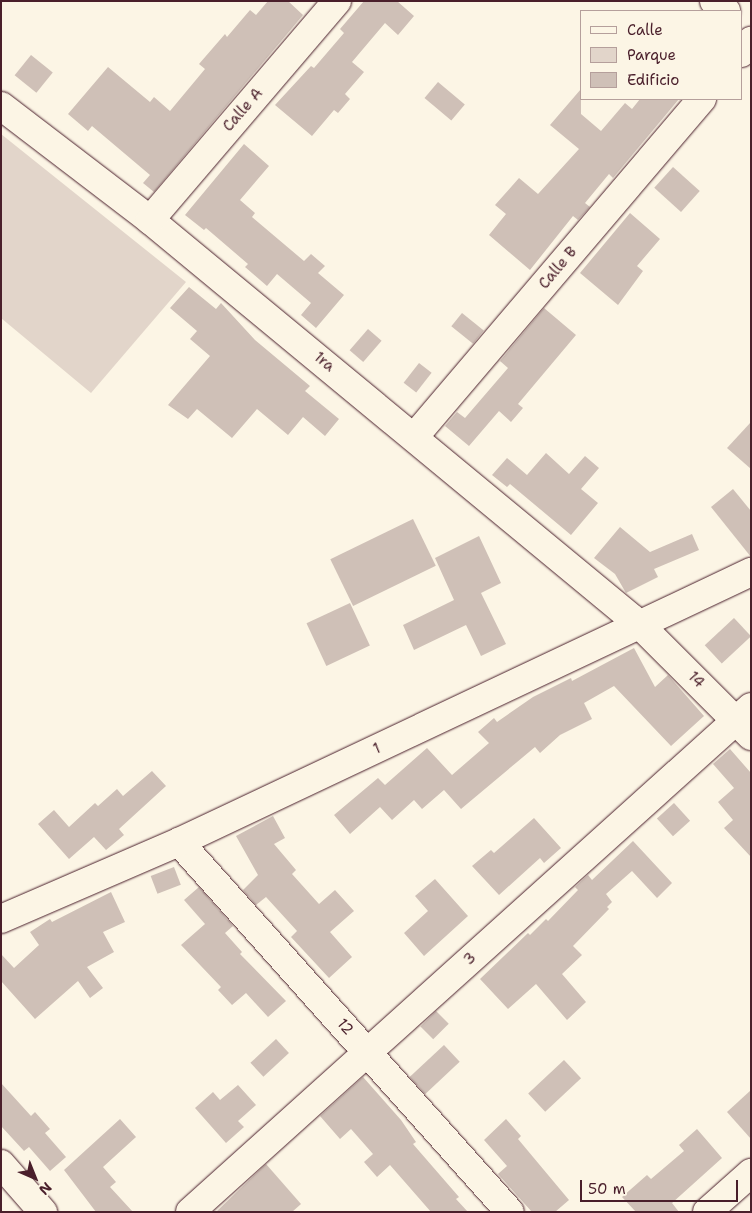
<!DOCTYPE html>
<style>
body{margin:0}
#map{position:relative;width:752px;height:1213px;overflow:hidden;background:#fcf5e5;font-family:"Shantell Sans",sans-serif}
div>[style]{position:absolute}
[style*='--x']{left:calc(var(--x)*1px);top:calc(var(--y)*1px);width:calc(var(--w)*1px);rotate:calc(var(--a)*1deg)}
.green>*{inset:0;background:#e2d5ca}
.building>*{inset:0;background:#cfc0b7;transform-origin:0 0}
.roads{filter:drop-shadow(0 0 1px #4a1f2b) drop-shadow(0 0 1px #4a1f2b)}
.minor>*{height:28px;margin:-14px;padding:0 14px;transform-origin:14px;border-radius:14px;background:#fcf5e5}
span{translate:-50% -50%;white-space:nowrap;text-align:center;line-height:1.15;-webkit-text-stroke:5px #fcf5e5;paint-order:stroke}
.street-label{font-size:15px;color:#4a1f2b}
.frame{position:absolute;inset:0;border:2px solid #4a1f2b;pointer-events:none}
.legend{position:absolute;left:580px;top:10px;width:162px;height:90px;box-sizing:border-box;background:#fcf5e5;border:1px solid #b59f9b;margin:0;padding:6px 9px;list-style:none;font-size:15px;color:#4a1f2b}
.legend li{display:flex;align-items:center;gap:10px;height:25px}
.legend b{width:25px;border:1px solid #b59f9b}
.north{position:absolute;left:10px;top:1153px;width:50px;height:50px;-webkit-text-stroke:4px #fcf5e5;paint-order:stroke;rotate:136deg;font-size:14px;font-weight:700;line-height:20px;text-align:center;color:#4a1f2b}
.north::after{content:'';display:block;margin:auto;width:18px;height:22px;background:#4a1f2b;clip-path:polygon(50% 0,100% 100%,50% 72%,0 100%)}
.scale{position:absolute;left:580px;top:1180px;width:158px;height:22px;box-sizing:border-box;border:2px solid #4a1f2b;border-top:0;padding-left:6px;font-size:15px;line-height:18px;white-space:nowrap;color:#4a1f2b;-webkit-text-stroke:4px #fcf5e5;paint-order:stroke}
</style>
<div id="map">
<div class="green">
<i style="clip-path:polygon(1px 134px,186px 282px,91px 393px,1px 318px)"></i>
</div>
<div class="building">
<i style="clip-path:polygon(268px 1px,288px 1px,303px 15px,154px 192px,143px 183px,150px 175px,92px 126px,88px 131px,68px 114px,108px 67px,150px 102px,154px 97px,170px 111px,205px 69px,199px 64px,225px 34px,227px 37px,250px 10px,256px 15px)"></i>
<i style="clip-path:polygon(364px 1px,397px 1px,414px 16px,398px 35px,385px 23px,352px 62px,364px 72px,345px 94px,350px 99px,338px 113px,334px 110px,312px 136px,275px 105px,311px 66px,314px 68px,344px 33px,340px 29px)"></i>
<i style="left:31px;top:55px;width:28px;height:26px;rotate:39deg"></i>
<i style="left:438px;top:82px;width:35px;height:21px;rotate:40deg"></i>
<i style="clip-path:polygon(581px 89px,581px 114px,601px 131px,625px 103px,632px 109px,640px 99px,679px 99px,613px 178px,609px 174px,585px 203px,590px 207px,578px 220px,573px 216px,530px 270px,489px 235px,506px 214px,495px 205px,519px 178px,538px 194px,579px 149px,550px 125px)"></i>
<i style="clip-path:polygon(244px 144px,269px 166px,240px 200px,255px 213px,252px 217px,304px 261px,311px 254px,325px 266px,318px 273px,344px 295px,316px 328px,301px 315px,311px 303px,277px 274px,267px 286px,245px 267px,248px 264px,206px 228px,204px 230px,185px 215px)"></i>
<i style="left:673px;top:167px;width:36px;height:28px;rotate:42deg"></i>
<i style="clip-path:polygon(630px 213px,660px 239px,637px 266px,643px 271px,618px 305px,580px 273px)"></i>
<i style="clip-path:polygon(189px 287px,216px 309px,221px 303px,255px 340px,310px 386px,305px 391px,339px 419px,325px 436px,303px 417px,288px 435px,257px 409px,232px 438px,197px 409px,188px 419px,168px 405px,210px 356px,190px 339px,197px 331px,170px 308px)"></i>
<i style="clip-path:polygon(544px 308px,576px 335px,518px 404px,523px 408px,511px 422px,499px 411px,469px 446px,445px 426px,457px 412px,465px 418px,508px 368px,500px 361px)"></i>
<i style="left:462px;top:313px;width:28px;height:17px;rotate:39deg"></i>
<i style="left:368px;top:329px;width:18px;height:28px;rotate:41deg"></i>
<i style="left:419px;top:363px;width:16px;height:25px;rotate:38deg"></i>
<i style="clip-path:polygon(751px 422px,751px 469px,727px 448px)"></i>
<i style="clip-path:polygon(546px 453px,569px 474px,585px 456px,599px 468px,581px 489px,598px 503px,571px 535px,510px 484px,507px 487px,492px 475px,507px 458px,527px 475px)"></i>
<i style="clip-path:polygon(733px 489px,751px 511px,751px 557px,711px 507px)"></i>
<i style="left:413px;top:519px;width:52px;height:92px;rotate:64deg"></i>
<i style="clip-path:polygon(620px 527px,650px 552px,692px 534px,699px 550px,654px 569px,658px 577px,626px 593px,615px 574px,594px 558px)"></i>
<i style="clip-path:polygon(479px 536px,501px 583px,481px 593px,506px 644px,481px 656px,466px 625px,414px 650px,403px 625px,454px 600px,435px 558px)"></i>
<i style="left:350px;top:603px;width:47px;height:48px;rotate:65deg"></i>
<i style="left:734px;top:618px;width:25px;height:40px;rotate:47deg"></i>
<i style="clip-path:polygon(634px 648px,655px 687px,668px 675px,704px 716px,671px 746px,614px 686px,584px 703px,592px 719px,560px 735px,540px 753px,535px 747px,461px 809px,444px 790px,422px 809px,414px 800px,392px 820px,380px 807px,350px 834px,334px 815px,378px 778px,385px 785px,427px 748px,452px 775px,489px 743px,478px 732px,494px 718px,497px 722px,533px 697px,571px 678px,572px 681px)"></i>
<i style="clip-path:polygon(730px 749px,751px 773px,751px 857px,724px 828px,733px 820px,718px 802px,734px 788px,713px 764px)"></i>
<i style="clip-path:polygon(152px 771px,166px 786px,119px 829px,124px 835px,106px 850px,94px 837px,69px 859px,38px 824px,54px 810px,69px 827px,95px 803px,98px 806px,117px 789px,123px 796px)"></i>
<i style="left:674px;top:803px;width:24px;height:23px;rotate:48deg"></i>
<i style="clip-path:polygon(273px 816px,285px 838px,274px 844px,296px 870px,292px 874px,319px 904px,335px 890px,354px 911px,330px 932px,352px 957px,329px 978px,291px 937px,297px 931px,266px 897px,256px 905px,243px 890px,258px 875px,236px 836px)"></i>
<i style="clip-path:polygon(534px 818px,561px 848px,544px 863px,540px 858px,499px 895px,472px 866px,491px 850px,494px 853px)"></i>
<i style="clip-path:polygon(633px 841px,672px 883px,657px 898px,632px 871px,606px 894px,612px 902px,607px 907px,609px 909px,573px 946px,582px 955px,562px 974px,586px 1002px,567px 1020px,536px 984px,508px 1009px,480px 979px,528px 933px,530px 935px,546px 919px,548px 921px,578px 890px,575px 887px,588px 875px,592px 880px)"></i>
<i style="left:174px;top:867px;width:19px;height:25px;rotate:69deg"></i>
<i style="clip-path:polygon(435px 879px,468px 916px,424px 956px,404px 933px,428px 911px,415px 896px)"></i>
<i style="clip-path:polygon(199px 887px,233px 926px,225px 933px,242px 952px,240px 954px,286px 1001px,268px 1017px,246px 993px,232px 1005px,218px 990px,221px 987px,181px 945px,205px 924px,184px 900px)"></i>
<i style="clip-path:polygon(111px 892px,125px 922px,103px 932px,114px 952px,87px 967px,103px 988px,90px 998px,78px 981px,35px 1019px,1px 981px,1px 954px,14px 968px,39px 945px,30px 932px,50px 919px,52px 922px)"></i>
<i style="left:436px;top:1011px;width:18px;height:22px;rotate:45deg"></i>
<i style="left:276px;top:1039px;width:19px;height:35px;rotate:47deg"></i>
<i style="left:444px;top:1045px;width:23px;height:47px;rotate:47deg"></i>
<i style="left:564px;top:1060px;width:25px;height:49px;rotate:47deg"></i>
<i style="clip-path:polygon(363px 1077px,401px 1120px,416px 1142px,413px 1144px,459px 1197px,456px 1199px,468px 1212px,431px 1212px,390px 1165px,377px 1177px,364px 1162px,373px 1154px,351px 1129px,340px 1139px,320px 1116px)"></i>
<i style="clip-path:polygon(1px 1083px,31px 1116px,35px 1112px,50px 1129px,45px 1133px,66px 1157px,50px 1171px,29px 1147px,24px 1151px,1px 1126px)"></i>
<i style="clip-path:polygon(238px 1085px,256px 1105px,238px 1121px,244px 1127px,226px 1143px,195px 1108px,213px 1092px,220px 1100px)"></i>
<i style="clip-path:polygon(751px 1090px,751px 1139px,727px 1112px)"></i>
<i style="clip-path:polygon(120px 1119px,136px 1137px,103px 1167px,116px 1182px,110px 1187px,133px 1212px,96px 1212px,64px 1170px)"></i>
<i style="clip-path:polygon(506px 1119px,521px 1136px,518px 1139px,569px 1200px,555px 1212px,532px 1212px,498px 1174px,507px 1166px,484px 1140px)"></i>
<i style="clip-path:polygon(697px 1129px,722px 1158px,672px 1203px,679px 1212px,636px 1212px,622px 1197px,647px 1175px,651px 1179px,684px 1151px,679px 1145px)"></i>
<i style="clip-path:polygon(266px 1164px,301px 1204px,292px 1212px,216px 1212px)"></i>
</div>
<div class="roads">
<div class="minor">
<i style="--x:714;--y:1;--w:16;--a:40"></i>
<i style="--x:741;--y:53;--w:16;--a:-50"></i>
<i style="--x:1;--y:106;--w:188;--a:37.4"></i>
<i style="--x:150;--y:220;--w:636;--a:39.57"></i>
<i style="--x:640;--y:625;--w:157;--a:45"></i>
<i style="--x:150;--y:220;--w:288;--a:-49.5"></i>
<i style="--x:415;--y:436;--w:443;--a:-49.6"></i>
<i style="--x:179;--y:842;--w:496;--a:48.2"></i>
<i style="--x:1;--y:919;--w:194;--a:-23.4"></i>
<i style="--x:179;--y:842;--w:633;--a:-25.27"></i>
<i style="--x:1;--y:1164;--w:64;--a:48.8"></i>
<i style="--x:190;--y:1212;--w:755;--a:-41.99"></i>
<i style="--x:707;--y:1212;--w:59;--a:-41.6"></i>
</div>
</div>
<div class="street-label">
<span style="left:243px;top:110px;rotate:-49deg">Calle A</span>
<span style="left:558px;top:268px;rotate:-50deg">Calle B</span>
<span style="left:324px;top:362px;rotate:39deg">1ra</span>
<span style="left:696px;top:680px;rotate:45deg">14</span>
<span style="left:377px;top:749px;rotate:-25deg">1</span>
<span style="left:470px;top:959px;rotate:-42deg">3</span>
<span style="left:345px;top:1027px;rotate:48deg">12</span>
</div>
<div class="frame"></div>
<ul class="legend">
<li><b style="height:6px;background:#fcf5e5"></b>Calle</li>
<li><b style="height:14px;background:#e2d5ca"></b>Parque</li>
<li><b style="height:14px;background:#cfc0b7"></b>Edificio</li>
</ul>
<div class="north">N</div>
<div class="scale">50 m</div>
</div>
